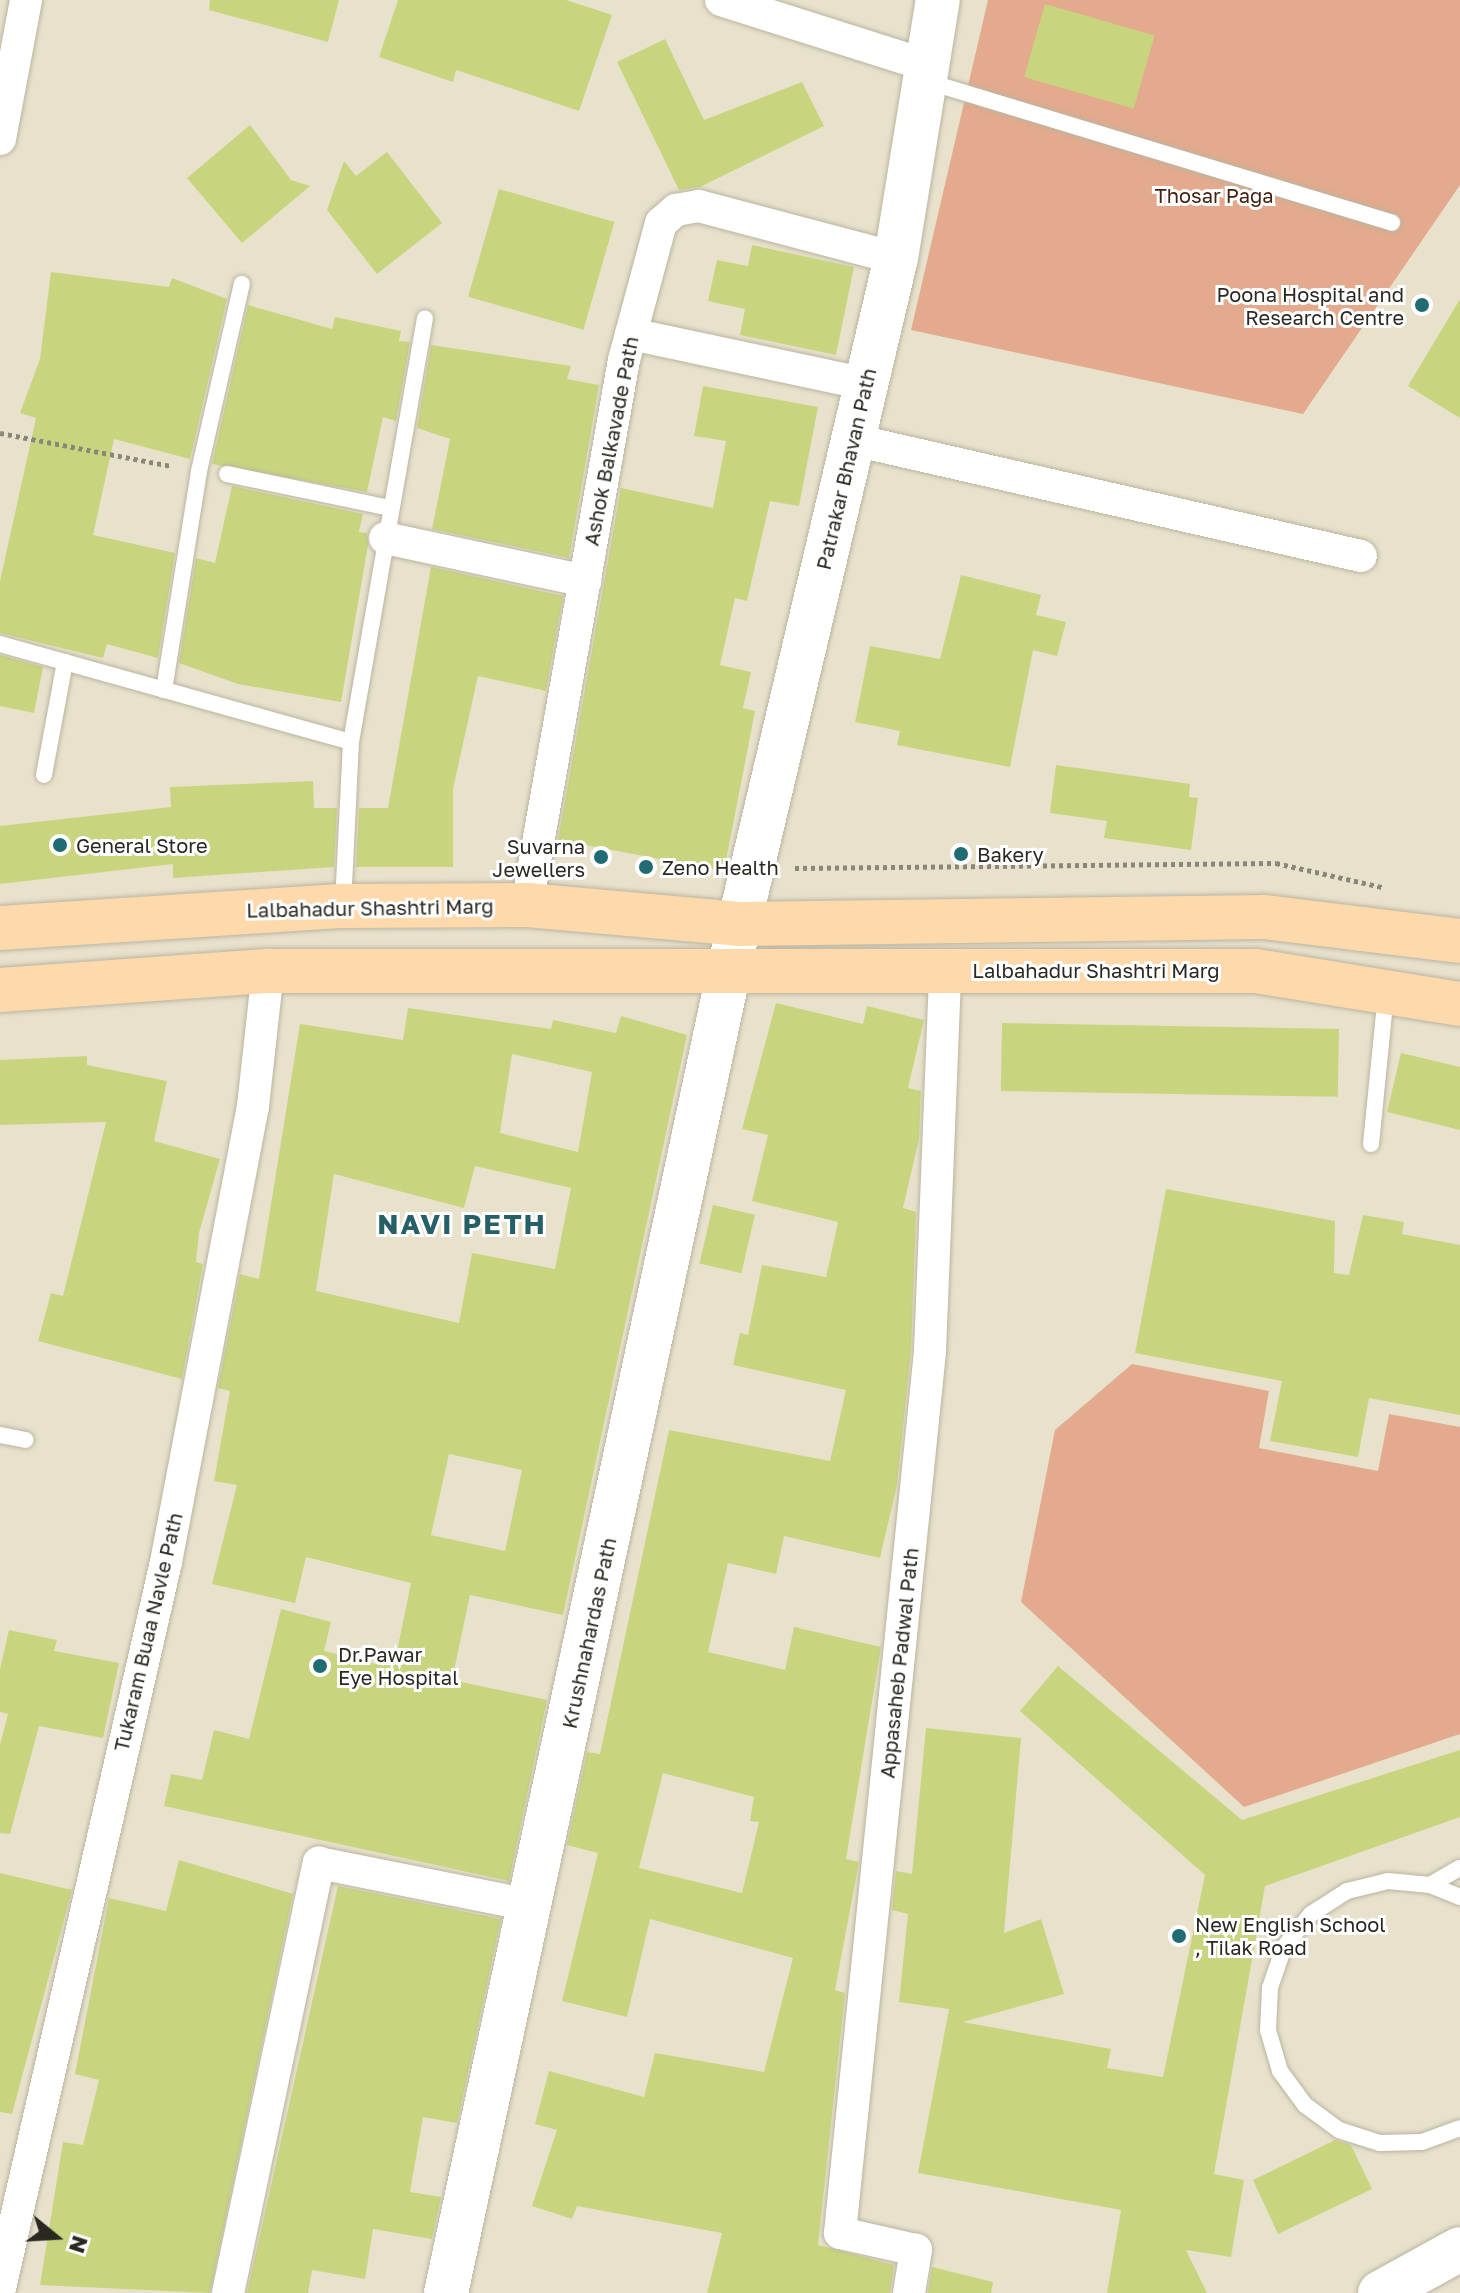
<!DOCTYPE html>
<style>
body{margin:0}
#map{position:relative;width:1460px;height:2293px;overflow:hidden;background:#e8e2cd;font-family:"Golos Text",sans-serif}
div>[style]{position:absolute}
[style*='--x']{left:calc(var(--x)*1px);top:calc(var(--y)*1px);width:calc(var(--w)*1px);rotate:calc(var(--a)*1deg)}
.green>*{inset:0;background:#e3aa8d}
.building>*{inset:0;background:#c9d57e;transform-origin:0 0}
.path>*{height:5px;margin-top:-2.5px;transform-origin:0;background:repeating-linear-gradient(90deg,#8b8778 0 4px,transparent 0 8px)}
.roads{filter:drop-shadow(0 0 2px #bab4a0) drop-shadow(0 0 2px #bab4a0)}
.lane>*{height:16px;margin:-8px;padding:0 8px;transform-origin:8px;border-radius:8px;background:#fff}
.street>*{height:32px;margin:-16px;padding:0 16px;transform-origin:16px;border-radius:16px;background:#fff}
.secondary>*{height:44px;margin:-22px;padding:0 22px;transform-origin:22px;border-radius:22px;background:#fff}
.primary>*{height:44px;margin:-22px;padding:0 22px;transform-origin:22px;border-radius:22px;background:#fed9ac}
.dots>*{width:22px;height:22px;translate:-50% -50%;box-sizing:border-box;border:4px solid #fff;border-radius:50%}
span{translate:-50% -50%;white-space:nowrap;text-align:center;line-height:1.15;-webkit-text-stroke:6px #fff;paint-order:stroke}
.park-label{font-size:20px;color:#422211}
.poi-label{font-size:20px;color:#2a2820}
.right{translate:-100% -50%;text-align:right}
.left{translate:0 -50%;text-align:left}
.street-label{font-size:20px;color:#2a2820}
.district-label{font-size:28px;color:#266066;font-weight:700;letter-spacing:2px}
.north{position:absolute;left:16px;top:2197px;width:80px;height:80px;-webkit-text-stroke:6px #fff;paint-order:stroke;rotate:108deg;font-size:22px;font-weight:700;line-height:32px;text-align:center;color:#2a2820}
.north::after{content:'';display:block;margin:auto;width:28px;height:36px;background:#2a2820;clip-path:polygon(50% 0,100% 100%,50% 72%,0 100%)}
</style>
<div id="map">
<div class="green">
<i style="clip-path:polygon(988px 0,1460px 0,1460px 185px,1303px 414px,911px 330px)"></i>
<i style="clip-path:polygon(1132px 1364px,1269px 1391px,1259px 1448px,1378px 1471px,1389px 1414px,1460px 1427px,1460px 1734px,1244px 1807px,1021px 1602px,1055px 1430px)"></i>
</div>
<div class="building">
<i style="clip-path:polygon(210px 0,339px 0,328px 42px,209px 10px)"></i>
<i style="clip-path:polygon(398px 0,566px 0,612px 15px,579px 111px,456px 70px,453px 82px,379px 57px)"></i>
<i style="left:1045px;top:4px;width:114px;height:76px;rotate:16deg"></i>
<i style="clip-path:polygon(665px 39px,704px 120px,802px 82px,824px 126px,700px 187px,679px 190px,617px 62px)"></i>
<i style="clip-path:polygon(250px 125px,291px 180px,310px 186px,242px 243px,187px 178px)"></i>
<i style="clip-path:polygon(387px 152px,442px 223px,377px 274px,327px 210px,344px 161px,356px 176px)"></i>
<i style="left:499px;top:189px;width:120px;height:112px;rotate:16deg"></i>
<i style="clip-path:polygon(752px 245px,854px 267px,836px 355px,740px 335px,745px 309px,708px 301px,717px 260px,748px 266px)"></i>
<i style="clip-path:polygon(51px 272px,169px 287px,172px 278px,227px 299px,190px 459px,114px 439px,93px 535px,175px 553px,158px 658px,107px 644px,103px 658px,0 633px,0 581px,36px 418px,20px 413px,40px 359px)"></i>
<i style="clip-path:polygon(1460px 299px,1460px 418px,1408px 386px)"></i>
<i style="clip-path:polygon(248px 305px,332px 329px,335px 317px,401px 331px,399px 341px,410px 342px,396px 421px,383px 417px,367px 492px,212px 464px)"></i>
<i style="clip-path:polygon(431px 345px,571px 366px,567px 379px,599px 385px,569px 558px,432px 529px,450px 439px,417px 428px)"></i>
<i style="clip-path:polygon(703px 386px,818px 407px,799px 506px,770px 501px,747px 601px,735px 598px,720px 665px,751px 672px,743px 708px,755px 711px,724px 871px,558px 840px,621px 488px,713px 508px,726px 441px,694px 436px)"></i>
<i style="clip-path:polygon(232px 486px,363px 514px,359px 532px,367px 533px,368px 545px,341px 702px,238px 684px,179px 663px,196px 558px,215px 563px)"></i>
<i style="clip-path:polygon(431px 567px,563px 596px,546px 691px,478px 676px,453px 789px,453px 867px,356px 867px,359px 808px,388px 808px)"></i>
<i style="clip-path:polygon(961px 575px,1041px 595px,1036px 615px,1066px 622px,1057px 656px,1033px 650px,1010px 767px,897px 745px,900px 731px,855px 722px,870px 646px,940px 659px)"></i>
<i style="clip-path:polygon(0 655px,43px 667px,34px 713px,0 706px)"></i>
<i style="clip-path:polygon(1056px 765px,1190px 784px,1189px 797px,1198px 798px,1191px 850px,1104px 838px,1107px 821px,1050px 813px)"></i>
<i style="clip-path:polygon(313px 781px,314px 808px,337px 808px,334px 867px,173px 878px,173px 864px,0 884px,0 826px,171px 807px,170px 787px)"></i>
<i style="clip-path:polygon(evenodd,776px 1003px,863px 1024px,867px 1006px,924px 1020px,908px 1088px,921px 1091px,919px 1139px,903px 1208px,916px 1212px,911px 1350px,897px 1485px,880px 1558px,784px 1536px,776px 1574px,728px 1563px,708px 1652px,785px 1670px,794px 1627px,881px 1647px,846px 1859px,859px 1862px,835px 1990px,845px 1993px,818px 2245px,894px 2265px,890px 2293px,707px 2293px,722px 2233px,577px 2206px,572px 2219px,532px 2206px,557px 2130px,535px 2124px,549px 2071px,644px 2097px,655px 2053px,764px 2072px,793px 1958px,650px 1919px,627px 2017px,562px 2001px,598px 1853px,567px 1845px,587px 1752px,600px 1754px,669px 1430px,830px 1461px,846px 1390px,733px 1365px,740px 1333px,748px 1335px,762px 1265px,826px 1277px,838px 1222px,752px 1201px,768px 1135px,742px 1129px,776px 1003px,663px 1773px,754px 1797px,750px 1821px,759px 1822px,742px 1893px,639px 1868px,663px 1773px)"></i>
<i style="clip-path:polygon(evenodd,408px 1008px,551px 1029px,553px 1020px,616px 1033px,621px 1016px,687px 1035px,563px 1615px,470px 1595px,452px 1680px,547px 1700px,509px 1881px,164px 1806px,171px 1774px,202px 1780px,214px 1730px,249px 1739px,281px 1609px,331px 1622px,324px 1651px,384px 1666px,385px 1659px,395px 1661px,411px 1583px,306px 1557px,295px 1603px,212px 1584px,237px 1485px,214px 1481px,230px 1391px,218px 1388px,240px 1274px,259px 1279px,300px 1024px,403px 1040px,408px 1008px,512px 1054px,592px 1072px,578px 1152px,500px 1133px,512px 1054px,408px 1008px,475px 1166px,571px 1188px,555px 1269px,472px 1253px,459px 1323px,316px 1291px,334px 1174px,464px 1208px,475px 1166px,408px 1008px,449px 1454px,522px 1470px,505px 1551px,431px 1535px,449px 1454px)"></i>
<i style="left:1002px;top:1023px;width:337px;height:68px;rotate:1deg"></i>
<i style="clip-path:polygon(1401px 1053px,1460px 1067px,1460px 1130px,1387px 1112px)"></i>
<i style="clip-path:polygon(87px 1056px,87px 1065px,167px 1081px,154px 1141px,220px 1159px,199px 1233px,196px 1262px,203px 1264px,182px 1379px,38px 1341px,51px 1293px,63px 1296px,106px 1122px,0 1125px,0 1060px)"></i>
<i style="clip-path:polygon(1166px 1189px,1335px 1221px,1334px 1273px,1349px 1275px,1363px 1215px,1404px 1222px,1402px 1234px,1460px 1245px,1460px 1415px,1369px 1398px,1358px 1457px,1270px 1441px,1282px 1381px,1135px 1353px)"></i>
<i style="left:713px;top:1205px;width:43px;height:60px;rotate:13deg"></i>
<i style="clip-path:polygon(9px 1630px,57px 1640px,54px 1651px,119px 1663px,103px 1738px,39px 1726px,10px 1834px,0 1833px,0 1745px,8px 1714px,0 1712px,0 1669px)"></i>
<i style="clip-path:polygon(1058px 1666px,1242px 1820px,1460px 1750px,1460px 1817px,1265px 1886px,1214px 2174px,1244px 2180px,1231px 2257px,1186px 2250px,1207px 2293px,1107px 2293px,1121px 2210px,918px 2173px,949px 2009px,899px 2002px,908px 1914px,892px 1910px,896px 1871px,912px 1874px,926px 1728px,1021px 1738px,1004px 1933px,1041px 1919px,1064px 1994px,963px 2022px,1111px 2049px,1107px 2068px,1163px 2077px,1205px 1875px,1020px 1711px)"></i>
<i style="clip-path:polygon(179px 1860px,293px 1894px,210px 2293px,40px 2285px,63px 2142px,83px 2145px,99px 2080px,75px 2074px,109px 1898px,166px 1911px)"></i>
<i style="clip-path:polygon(0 1873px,72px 1890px,12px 2114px,0 2112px)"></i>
<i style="clip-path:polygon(338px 1886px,501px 1919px,457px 2123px,423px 2117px,410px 2192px,441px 2197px,432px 2239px,373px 2229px,365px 2279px,312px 2270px,308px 2293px,247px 2293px)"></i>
<i style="clip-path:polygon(1335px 2140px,1351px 2145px,1372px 2189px,1278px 2234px,1253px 2180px)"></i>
<i style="clip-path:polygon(932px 2267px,993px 2282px,991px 2293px,928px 2293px)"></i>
</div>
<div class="path">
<i style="--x:0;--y:433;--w:175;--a:10.9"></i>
<i style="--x:795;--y:868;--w:481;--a:-0.6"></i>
<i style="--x:1276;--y:863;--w:109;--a:12.8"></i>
</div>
<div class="roads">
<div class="lane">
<i style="--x:929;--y:82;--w:484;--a:16.9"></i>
<i style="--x:227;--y:474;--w:167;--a:11.8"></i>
<i style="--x:0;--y:644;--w:364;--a:15.6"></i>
<i style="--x:164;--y:690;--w:222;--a:-80.9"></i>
<i style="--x:199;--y:471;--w:192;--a:-77.1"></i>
<i style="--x:44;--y:775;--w:115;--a:-79.5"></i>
<i style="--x:343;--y:905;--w:163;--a:-87.2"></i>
<i style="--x:351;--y:742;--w:430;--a:-80.1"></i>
<i style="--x:1371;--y:1144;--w:151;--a:-84.3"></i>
<i style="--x:0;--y:1435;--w:26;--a:11"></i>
<i style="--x:1430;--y:1885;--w:34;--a:-30"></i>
<i style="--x:1460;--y:1897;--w:32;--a:-158"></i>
<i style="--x:1430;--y:1885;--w:42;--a:-174.6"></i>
<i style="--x:1388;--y:1881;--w:42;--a:166.3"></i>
<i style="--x:1347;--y:1891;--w:43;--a:147.4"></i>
<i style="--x:1311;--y:1914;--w:43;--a:129.3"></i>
<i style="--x:1284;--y:1947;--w:43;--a:108.9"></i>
<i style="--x:1270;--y:1988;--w:42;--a:92.7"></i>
<i style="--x:1268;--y:2030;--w:43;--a:73.7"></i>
<i style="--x:1280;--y:2071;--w:42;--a:53.7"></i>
<i style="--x:1305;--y:2105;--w:42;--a:36.3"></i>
<i style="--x:1339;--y:2130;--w:43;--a:17.6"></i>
<i style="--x:1380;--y:2143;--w:42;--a:-1.4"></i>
<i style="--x:1422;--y:2142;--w:40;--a:-20.2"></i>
</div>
<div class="street">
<i style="--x:721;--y:0;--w:221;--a:17.6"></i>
<i style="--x:0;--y:139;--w:141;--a:-79.4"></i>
<i style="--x:631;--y:334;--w:240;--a:12"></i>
<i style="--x:854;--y:440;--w:520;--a:12.89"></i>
<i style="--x:385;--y:538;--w:205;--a:12.1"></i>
<i style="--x:527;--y:905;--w:554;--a:-79.91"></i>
<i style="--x:624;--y:360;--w:142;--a:-74.9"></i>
<i style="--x:661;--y:223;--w:20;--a:-41"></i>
<i style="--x:676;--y:210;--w:23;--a:-10"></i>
<i style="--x:699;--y:206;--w:204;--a:14.8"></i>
<i style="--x:0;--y:2288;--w:745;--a:-77.12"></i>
<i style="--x:166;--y:1562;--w:464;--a:-79.2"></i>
<i style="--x:253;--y:1106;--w:136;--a:-83.7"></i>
<i style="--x:228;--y:2293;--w:440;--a:-78.1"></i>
<i style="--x:319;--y:1863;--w:215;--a:11.3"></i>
<i style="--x:909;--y:2293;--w:44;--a:-80.8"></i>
<i style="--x:916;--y:2250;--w:78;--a:-167.4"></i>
<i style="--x:840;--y:2233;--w:887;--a:-84.17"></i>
<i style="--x:930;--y:1351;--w:381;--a:-87.7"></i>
</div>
<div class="secondary">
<i style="--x:446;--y:2293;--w:1400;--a:-77.92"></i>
<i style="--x:739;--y:924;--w:684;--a:-76.74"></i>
<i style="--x:896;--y:258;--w:261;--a:-80.8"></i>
<i style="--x:1380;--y:2293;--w:91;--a:-28.8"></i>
</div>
<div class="primary">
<i style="--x:0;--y:928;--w:344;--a:-3.7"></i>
<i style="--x:343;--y:906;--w:184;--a:-0.3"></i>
<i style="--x:527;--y:905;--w:213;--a:5.1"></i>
<i style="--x:739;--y:924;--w:526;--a:-0.76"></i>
<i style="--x:1265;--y:917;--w:196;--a:7"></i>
<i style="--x:0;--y:990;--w:269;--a:-4.1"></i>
<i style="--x:268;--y:971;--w:988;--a:0"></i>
<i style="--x:1256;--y:971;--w:207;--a:9.2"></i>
</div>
</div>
<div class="dots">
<i style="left:1422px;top:305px;background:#216c73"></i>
<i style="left:60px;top:845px;background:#216c73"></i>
<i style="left:961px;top:854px;background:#216c73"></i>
<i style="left:601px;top:857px;background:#216c73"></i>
<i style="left:646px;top:867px;background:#216c73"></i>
<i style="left:320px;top:1666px;background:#216c73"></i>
<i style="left:1179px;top:1936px;background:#216c73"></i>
</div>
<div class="park-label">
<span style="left:1214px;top:195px">Thosar Paga</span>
</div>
<div class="poi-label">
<span class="right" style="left:1404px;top:306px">Poona Hospital and<br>Research Centre</span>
<span class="left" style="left:76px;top:845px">General Store</span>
<span class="right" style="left:585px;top:858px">Suvarna<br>Jewellers</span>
<span class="left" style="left:977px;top:854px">Bakery</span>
<span class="left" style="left:662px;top:867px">Zeno Health</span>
<span class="left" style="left:338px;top:1666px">Dr.Pawar<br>Eye Hospital</span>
<span class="left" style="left:1195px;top:1936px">New English School<br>, Tilak Road</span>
</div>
<div class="street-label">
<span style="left:611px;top:441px;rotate:-79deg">Ashok Balkavade Path</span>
<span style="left:846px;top:469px;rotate:-77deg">Patrakar Bhavan Path</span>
<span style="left:370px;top:908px;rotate:-1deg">Lalbahadur Shashtri Marg</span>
<span style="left:1096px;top:970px">Lalbahadur Shashtri Marg</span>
<span style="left:148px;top:1632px;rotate:-77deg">Tukaram Buaa Navle Path</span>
<span style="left:589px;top:1633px;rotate:-78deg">Krushnahardas Path</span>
<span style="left:899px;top:1663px;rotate:-84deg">Appasaheb Padwal Path</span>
</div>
<div class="district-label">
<span style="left:462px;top:1224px">NAVI PETH</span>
</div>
<div class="north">N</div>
</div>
